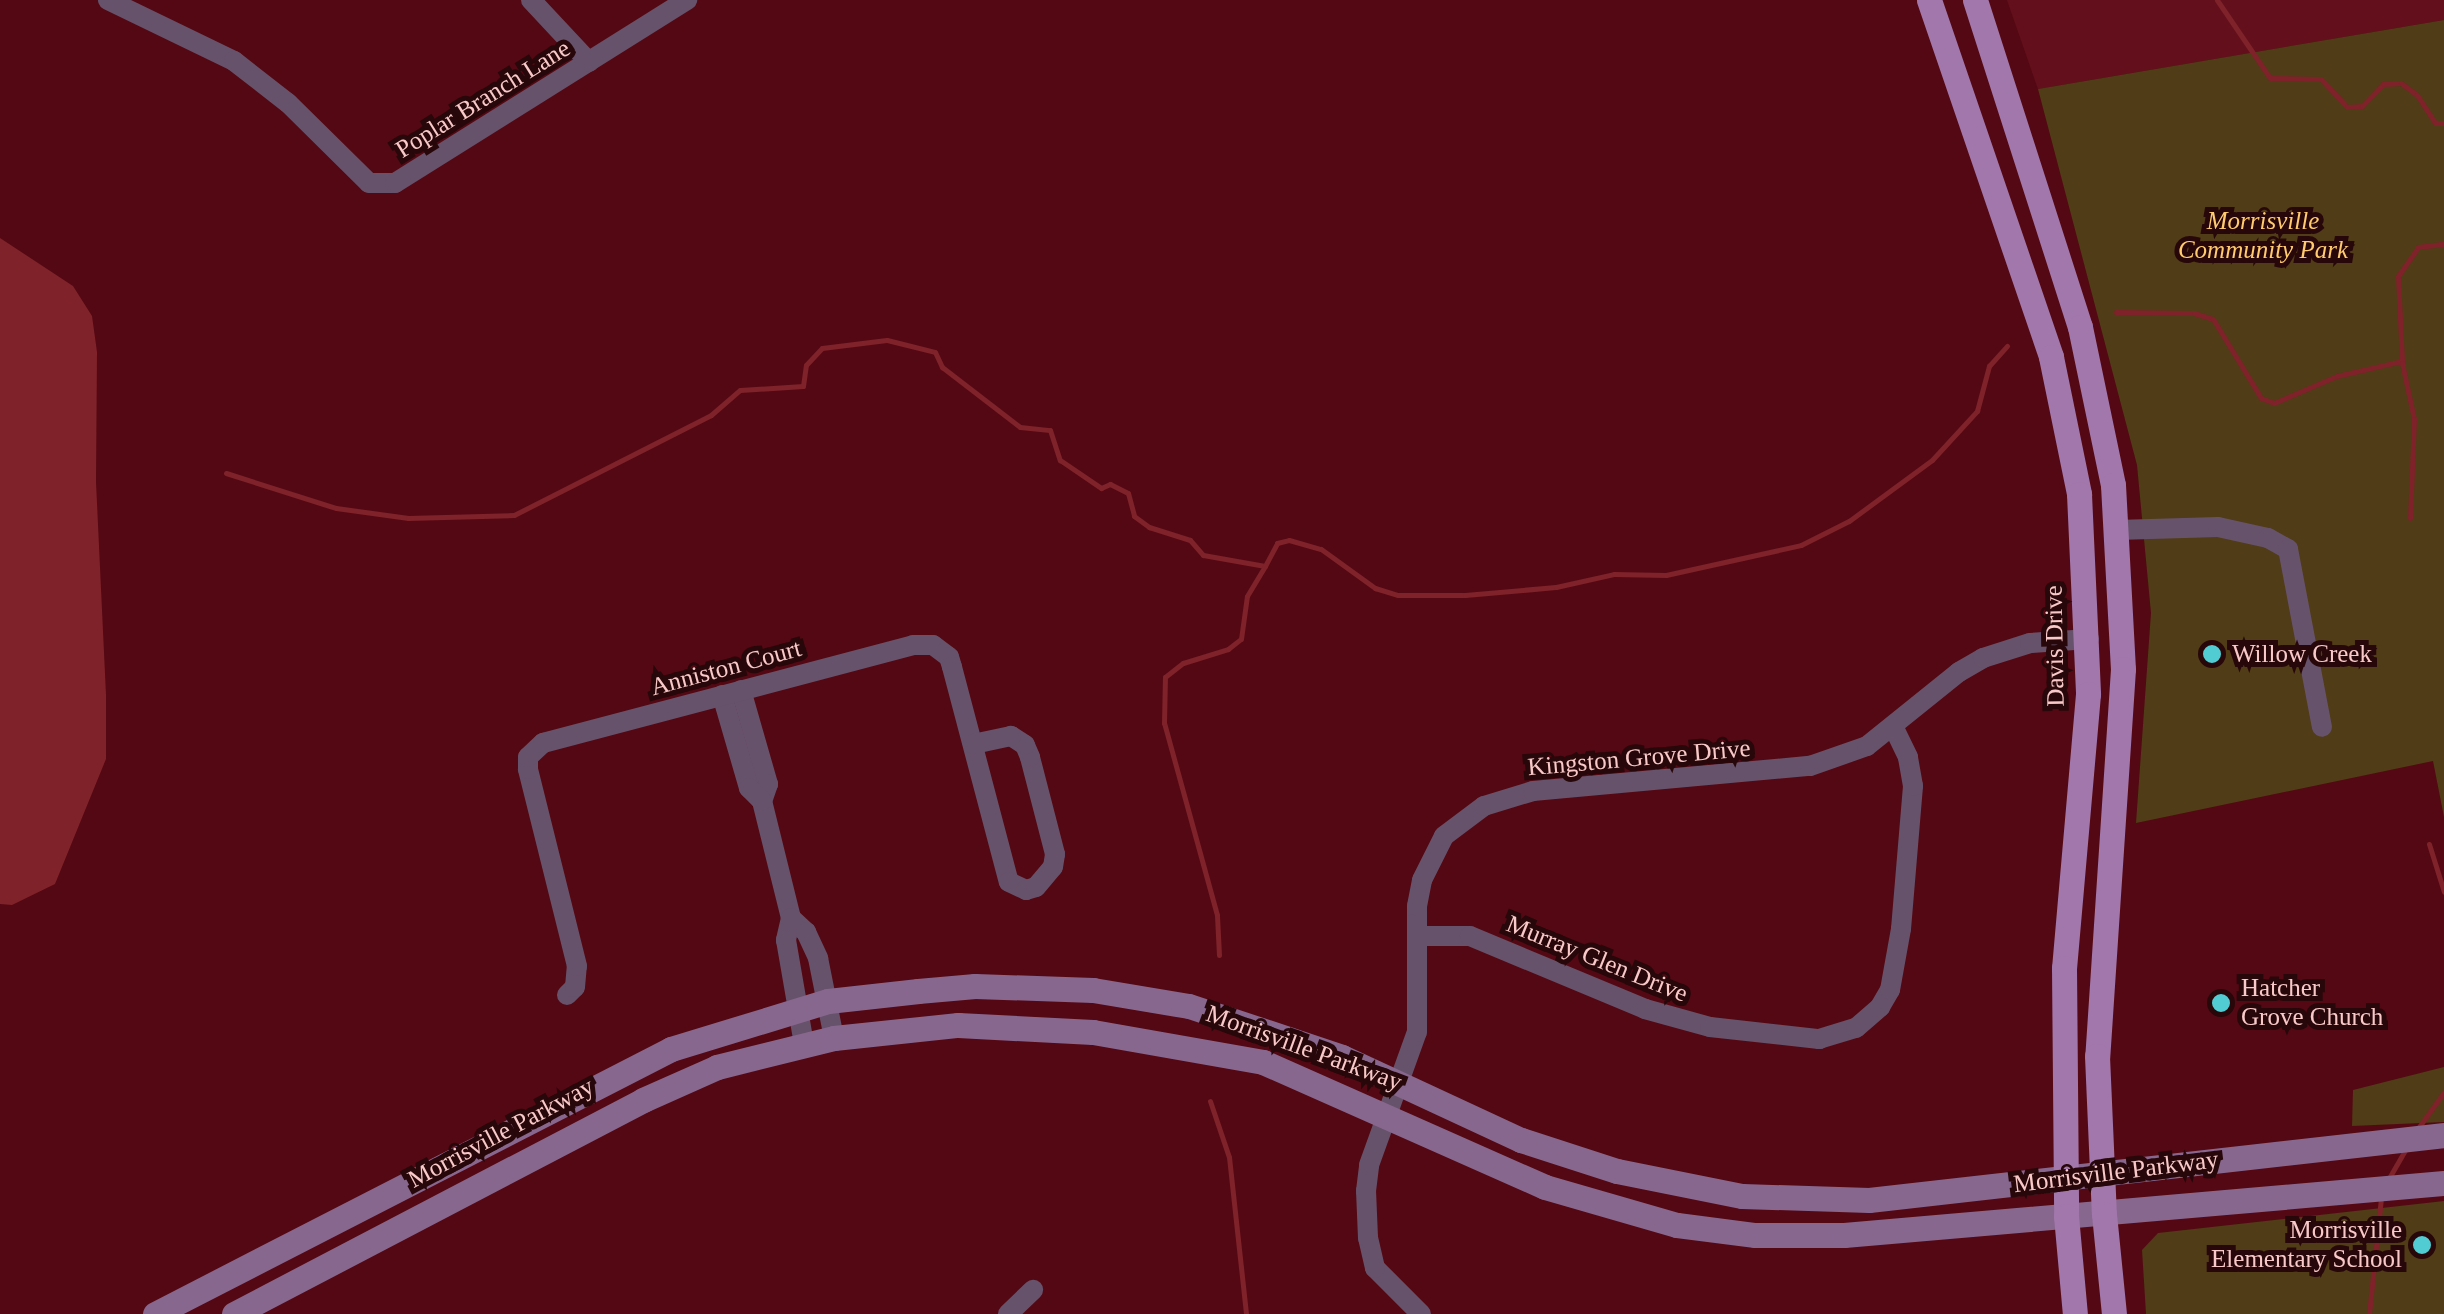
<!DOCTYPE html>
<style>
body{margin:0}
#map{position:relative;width:2444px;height:1314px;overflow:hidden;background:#540813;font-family:"Times New Roman",serif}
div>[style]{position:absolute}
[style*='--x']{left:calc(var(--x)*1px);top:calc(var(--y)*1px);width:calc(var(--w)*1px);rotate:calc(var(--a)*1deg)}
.built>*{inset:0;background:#64101c}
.green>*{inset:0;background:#503c16}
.water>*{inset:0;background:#7f222a}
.stream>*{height:5px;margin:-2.5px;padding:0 2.5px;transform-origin:2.5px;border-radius:2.5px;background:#7f222a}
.street>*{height:20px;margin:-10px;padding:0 10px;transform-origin:10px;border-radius:10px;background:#67526b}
.secondary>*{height:25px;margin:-12.5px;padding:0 12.5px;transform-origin:12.5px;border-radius:12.5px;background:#88678f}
.primary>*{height:25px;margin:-12.5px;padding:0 12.5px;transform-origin:12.5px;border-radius:12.5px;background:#a277ab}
.dots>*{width:28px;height:28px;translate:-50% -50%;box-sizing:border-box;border:5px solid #270709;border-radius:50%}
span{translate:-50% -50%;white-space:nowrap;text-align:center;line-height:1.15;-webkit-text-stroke:10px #270709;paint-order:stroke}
.street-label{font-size:25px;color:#f8c9c8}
.park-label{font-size:25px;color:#ffcb6e;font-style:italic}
.poi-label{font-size:25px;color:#f8c9c8}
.left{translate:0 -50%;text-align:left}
.right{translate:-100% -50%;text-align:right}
</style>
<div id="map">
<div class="built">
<i style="clip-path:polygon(2007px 0,2444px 0,2444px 20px,2038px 89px)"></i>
</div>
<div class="green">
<i style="clip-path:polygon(2444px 20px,2444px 817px,2433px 761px,2136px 823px,2151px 613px,2137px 465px,2038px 89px)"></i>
<i style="clip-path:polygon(2444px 1067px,2444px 1122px,2352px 1126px,2353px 1090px)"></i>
<i style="clip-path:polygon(2444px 1201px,2444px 1314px,2146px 1314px,2142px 1250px,2158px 1233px)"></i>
</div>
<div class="water">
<i style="clip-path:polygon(0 238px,73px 286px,92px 316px,97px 352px,96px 482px,106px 695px,106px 759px,55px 884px,12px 905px,0 904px)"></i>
</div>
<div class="stream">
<i style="--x:2217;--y:0;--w:94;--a:55.8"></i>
<i style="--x:2270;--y:78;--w:51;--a:1.1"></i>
<i style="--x:2321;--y:79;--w:38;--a:47"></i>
<i style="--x:2347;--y:107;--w:15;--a:-4"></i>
<i style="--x:2362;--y:106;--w:30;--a:-46"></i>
<i style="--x:2383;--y:84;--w:18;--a:-3"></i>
<i style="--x:2401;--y:83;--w:20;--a:37"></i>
<i style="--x:2417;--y:95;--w:33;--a:57"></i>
<i style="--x:2435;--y:123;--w:9;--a:0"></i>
<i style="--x:2116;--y:312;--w:78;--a:0.7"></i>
<i style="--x:2194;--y:313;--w:20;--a:18"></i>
<i style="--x:2213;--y:319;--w:92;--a:58.7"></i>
<i style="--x:2261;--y:398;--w:14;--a:21"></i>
<i style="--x:2274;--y:403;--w:69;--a:-23.2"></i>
<i style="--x:2337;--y:376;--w:67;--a:-13"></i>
<i style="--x:2402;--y:361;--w:85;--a:-92.7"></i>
<i style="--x:2398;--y:276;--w:35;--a:-55"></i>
<i style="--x:2418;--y:247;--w:26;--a:-7"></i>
<i style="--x:2402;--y:363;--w:57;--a:77.9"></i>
<i style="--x:2414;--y:419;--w:99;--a:92.3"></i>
<i style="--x:226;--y:473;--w:115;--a:17.7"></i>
<i style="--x:336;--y:508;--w:73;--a:7.9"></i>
<i style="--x:408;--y:518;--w:106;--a:-1.6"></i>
<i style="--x:514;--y:515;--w:221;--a:-26.9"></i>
<i style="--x:711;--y:415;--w:38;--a:-41"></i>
<i style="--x:740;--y:390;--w:63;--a:-3.6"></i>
<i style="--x:803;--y:386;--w:21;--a:-82"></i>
<i style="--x:806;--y:365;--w:23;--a:-47"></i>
<i style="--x:822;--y:348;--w:65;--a:-7"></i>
<i style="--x:887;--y:340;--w:49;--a:14"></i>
<i style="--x:935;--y:352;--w:17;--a:65"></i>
<i style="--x:942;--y:367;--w:98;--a:37.6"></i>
<i style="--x:1020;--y:427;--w:30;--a:6"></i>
<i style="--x:1050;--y:430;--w:32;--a:72"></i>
<i style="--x:1060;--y:460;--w:50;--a:34.3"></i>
<i style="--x:1101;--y:488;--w:10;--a:-24"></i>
<i style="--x:1110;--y:484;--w:20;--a:27"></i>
<i style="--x:1128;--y:493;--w:24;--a:75"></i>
<i style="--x:1134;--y:516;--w:19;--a:36"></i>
<i style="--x:1149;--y:527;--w:43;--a:17.6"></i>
<i style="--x:1190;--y:540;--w:20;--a:49"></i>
<i style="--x:1203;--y:555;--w:63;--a:10.1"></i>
<i style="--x:1265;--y:566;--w:26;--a:-62"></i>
<i style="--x:1277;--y:543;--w:12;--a:-14"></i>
<i style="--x:1289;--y:540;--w:33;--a:16"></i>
<i style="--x:1321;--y:549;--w:67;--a:35.8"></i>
<i style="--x:1375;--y:588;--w:24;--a:17"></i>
<i style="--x:1398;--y:595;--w:67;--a:0"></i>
<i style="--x:1465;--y:595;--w:91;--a:-5"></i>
<i style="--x:1556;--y:587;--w:59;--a:-12.6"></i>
<i style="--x:1614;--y:574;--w:52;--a:1.1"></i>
<i style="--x:1666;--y:575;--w:138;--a:-12.5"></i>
<i style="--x:1801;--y:545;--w:54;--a:-26.6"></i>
<i style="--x:1849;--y:521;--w:103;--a:-36.3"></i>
<i style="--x:1932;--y:460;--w:67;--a:-47.4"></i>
<i style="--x:1977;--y:411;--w:47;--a:-75.1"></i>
<i style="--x:1989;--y:366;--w:27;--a:-48"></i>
<i style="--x:2429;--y:844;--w:50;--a:72.6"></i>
<i style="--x:1219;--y:955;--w:40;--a:-92.9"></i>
<i style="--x:1217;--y:915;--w:199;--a:-105.4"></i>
<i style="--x:1164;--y:723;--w:46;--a:-88.8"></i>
<i style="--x:1165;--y:677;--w:23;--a:-38"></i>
<i style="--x:1183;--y:663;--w:47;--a:-17.3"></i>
<i style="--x:1228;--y:649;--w:16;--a:-38"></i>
<i style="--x:1241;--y:639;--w:43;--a:-82.1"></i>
<i style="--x:1247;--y:596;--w:35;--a:-59"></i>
<i style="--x:1210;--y:1101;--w:59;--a:71.3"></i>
<i style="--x:1229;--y:1157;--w:158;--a:83.8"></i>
<i style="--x:2416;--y:1131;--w:48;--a:-54.3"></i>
<i style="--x:2389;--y:1178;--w:34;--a:-60"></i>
<i style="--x:2369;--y:1314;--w:117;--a:-84.1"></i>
</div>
<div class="street">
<i style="--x:108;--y:0;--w:140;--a:25.8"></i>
<i style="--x:234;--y:61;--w:68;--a:37.9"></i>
<i style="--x:288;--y:103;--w:114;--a:44.6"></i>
<i style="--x:369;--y:183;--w:26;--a:0"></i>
<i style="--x:395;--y:183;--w:345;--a:-32.1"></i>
<i style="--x:531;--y:0;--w:85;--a:46.9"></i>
<i style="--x:2117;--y:530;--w:101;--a:-1.7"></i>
<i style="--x:2218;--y:527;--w:51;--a:12.4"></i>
<i style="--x:2268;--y:538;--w:23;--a:29"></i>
<i style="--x:2288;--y:549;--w:181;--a:79.2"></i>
<i style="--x:741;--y:690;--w:98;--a:74"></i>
<i style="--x:768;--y:784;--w:18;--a:109"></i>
<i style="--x:762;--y:801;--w:121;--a:76.1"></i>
<i style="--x:791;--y:918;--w:23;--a:103"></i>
<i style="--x:786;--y:940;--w:106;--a:80.2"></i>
<i style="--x:722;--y:695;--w:97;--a:73.8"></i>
<i style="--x:749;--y:788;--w:18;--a:45"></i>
<i style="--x:791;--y:918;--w:21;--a:43"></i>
<i style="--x:806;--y:932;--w:29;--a:65"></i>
<i style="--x:818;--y:958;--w:82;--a:78.7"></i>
<i style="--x:1419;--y:936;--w:51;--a:0"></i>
<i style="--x:1470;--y:936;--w:190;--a:22.6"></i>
<i style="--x:1645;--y:1009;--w:67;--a:15.5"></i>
<i style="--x:1710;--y:1027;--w:110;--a:6.3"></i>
<i style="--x:1819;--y:1039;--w:39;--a:-17"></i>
<i style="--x:1856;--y:1028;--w:32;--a:-41"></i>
<i style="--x:1880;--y:1007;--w:20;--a:-60"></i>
<i style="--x:1890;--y:990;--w:62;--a:-79.8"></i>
<i style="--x:1901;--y:929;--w:144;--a:-85.2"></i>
<i style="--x:1913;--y:786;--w:29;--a:-100"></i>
<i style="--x:1908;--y:757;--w:32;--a:-116"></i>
<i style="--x:567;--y:995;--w:11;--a:-45"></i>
<i style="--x:575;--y:987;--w:21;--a:-85"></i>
<i style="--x:577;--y:966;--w:203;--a:-104"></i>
<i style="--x:528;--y:769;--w:12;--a:-90"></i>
<i style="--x:528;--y:757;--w:21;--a:-43"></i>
<i style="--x:543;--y:743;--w:383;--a:-14.8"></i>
<i style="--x:913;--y:645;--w:20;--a:0"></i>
<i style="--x:933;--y:645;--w:20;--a:37"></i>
<i style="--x:949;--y:657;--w:10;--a:73"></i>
<i style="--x:952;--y:667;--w:222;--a:75.2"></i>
<i style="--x:1009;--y:882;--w:19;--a:25"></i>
<i style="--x:1026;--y:890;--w:10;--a:-17"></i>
<i style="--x:1036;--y:887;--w:26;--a:-50"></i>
<i style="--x:1053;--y:867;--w:13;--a:-81"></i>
<i style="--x:1055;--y:854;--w:100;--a:-104.5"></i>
<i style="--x:1030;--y:757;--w:13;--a:-113"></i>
<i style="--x:1025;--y:745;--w:17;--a:-147"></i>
<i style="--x:1011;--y:736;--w:39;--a:168"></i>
<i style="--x:1008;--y:1314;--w:35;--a:-44"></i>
<i style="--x:1421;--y:1314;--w:65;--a:-135"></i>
<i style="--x:1375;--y:1268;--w:31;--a:-103"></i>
<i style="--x:1368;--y:1238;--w:47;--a:-92.4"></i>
<i style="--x:1366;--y:1191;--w:26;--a:-83"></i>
<i style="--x:1369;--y:1165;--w:141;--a:-70.2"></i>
<i style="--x:1417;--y:1032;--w:126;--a:-90"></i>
<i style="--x:1417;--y:906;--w:26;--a:-79"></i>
<i style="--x:1422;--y:880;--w:49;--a:-63.4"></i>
<i style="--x:1444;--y:836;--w:50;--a:-36.9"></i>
<i style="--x:1484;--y:806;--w:51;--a:-17"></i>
<i style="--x:1533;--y:791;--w:278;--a:-5.2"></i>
<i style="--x:1810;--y:766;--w:60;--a:-19.3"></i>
<i style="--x:1867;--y:746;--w:118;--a:-38.8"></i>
<i style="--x:1959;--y:672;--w:28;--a:-30"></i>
<i style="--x:1983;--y:658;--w:49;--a:-17.7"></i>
<i style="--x:2030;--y:643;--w:59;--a:-3.9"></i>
</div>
<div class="secondary">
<i style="--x:155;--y:1314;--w:580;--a:-27.18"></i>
<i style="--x:671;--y:1049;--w:164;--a:-17"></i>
<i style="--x:828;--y:1001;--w:91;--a:-6.3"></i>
<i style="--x:918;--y:991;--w:57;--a:-5"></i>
<i style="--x:975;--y:986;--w:118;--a:1.9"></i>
<i style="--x:1093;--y:990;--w:97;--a:9.5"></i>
<i style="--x:1189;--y:1006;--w:161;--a:18.4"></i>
<i style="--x:1342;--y:1057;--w:197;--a:24.9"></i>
<i style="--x:1521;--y:1140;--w:101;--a:17.9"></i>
<i style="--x:1617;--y:1171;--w:127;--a:11.3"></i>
<i style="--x:1742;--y:1196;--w:127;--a:1.8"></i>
<i style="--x:1869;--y:1200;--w:579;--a:-6.45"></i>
<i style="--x:234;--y:1314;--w:462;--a:-27.6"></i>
<i style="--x:643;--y:1100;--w:81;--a:-24"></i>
<i style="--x:717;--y:1067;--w:121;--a:-13.9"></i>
<i style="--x:834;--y:1038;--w:125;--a:-6"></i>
<i style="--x:958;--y:1025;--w:135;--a:3"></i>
<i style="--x:1093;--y:1032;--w:173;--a:10"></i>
<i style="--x:1263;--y:1062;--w:308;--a:23.9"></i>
<i style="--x:1545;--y:1187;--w:137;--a:16.1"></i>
<i style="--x:1677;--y:1225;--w:79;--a:7.3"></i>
<i style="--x:1755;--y:1235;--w:89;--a:0"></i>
<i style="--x:1844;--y:1235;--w:602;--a:-4.95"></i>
</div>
<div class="primary">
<i style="--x:1929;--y:0;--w:377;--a:71.1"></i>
<i style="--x:2051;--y:357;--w:140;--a:78.4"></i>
<i style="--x:2079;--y:494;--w:200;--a:87.4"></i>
<i style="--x:2088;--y:694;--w:275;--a:95"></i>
<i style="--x:2064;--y:968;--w:248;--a:89.5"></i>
<i style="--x:2066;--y:1216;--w:98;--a:84.8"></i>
<i style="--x:1975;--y:0;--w:343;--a:72.2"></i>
<i style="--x:2080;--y:327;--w:161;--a:78.2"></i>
<i style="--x:2113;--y:485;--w:184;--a:86.9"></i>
<i style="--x:2123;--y:669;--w:388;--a:93.8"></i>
<i style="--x:2097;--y:1056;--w:158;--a:87.5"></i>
<i style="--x:2104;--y:1214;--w:100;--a:84.3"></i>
</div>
<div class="dots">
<i style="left:2212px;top:654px;background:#51ccd3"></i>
<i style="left:2221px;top:1003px;background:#51ccd3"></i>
<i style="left:2422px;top:1245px;background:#51ccd3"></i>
</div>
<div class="street-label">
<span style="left:483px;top:99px;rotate:-32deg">Poplar Branch Lane</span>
<span style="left:2055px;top:646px;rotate:-91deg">Davis Drive</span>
<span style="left:726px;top:668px;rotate:-15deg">Anniston Court</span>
<span style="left:1639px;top:758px;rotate:-5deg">Kingston Grove Drive</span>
<span style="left:1597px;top:959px;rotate:22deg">Murray Glen Drive</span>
<span style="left:1304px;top:1048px;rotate:20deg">Morrisville Parkway</span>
<span style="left:501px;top:1133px;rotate:-28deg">Morrisville Parkway</span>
<span style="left:2116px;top:1172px;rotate:-7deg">Morrisville Parkway</span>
</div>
<div class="park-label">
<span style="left:2263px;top:236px">Morrisville<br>Community Park</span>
</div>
<div class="poi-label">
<span class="left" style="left:2232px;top:654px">Willow Creek</span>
<span class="left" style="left:2241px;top:1003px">Hatcher<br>Grove Church</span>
<span class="right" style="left:2402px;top:1245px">Morrisville<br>Elementary School</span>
</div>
</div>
